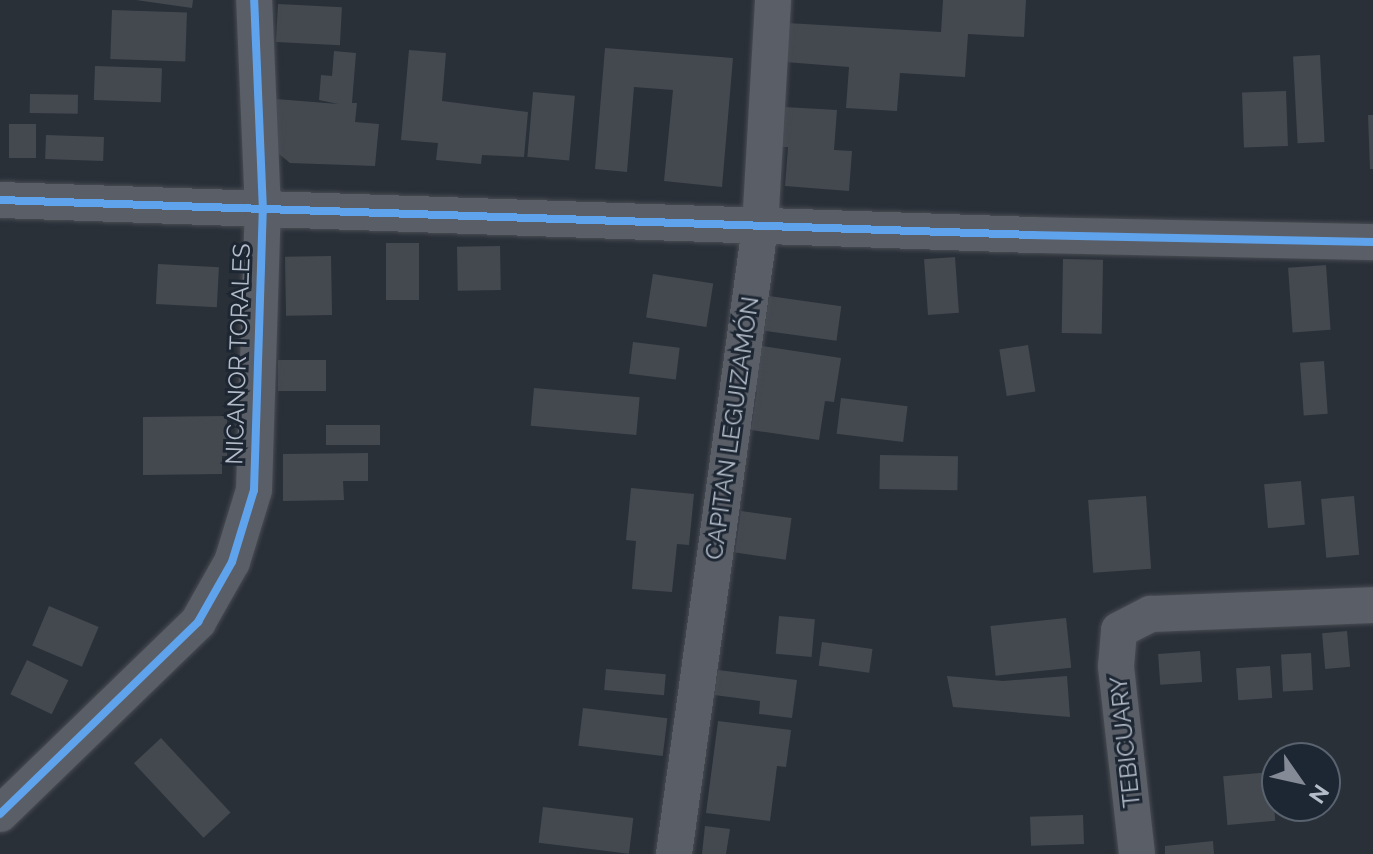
<!DOCTYPE html>
<meta charset="utf-8">
<style>
body{margin:0}
#map{position:relative;width:1373px;height:854px;overflow:hidden;background:#2a3038;font-family:Raleway,sans-serif}
div>[style]{position:absolute}
[style*='--x']{left:calc(var(--x)*1px);top:calc(var(--y)*1px);width:calc(var(--w)*1px);rotate:calc(var(--a)*1deg)}
.building>*{inset:0;background:#444950;transform-origin:0 0}
.roads{filter:drop-shadow(0 0 2px #484c53) drop-shadow(0 0 2px #484c53)}
.minor>*{height:36px;margin:-18px;padding:0 18px;transform-origin:18px;border-radius:18px;background:#5a5e66}
.cycleway>*{height:8px;margin:-4px;padding:0 4px;transform-origin:4px;border-radius:4px;background:#60a3ed}
span{translate:-50% -50%;white-space:nowrap;text-align:center;line-height:1.15;-webkit-text-stroke:6px #1d2633;paint-order:stroke}
.street-label{font-size:24px;color:#b4bcc9}
.north{position:absolute;left:1261px;top:742px;width:80px;height:80px;box-sizing:border-box;background:#1d2633;border:2px solid #59626f;border-radius:50%;rotate:124deg;font-size:22px;font-weight:700;line-height:32px;text-align:center;color:#b4bcc9}
.north::after{content:'';display:block;margin:auto;width:28px;height:36px;background:#848b96;clip-path:polygon(50% 0,100% 100%,50% 72%,0 100%)}
</style>
<div id="map">
<div class="building">
<i style="clip-path:polygon(136px 0,193px 0,192px 8px)"></i>
<i style="clip-path:polygon(943px 0,1026px 0,1024px 37px,968px 34px,965px 77px,900px 73px,897px 111px,846px 108px,849px 67px,785px 62px,787px 23px,941px 32px)"></i>
<i style="left:278px;top:4px;width:64px;height:38px;rotate:3deg"></i>
<i style="left:112px;top:10px;width:75px;height:49px;rotate:2deg"></i>
<i style="clip-path:polygon(605px 48px,733px 58px,722px 187px,664px 181px,673px 90px,634px 87px,627px 172px,595px 169px)"></i>
<i style="clip-path:polygon(409px 50px,446px 53px,442px 101px,528px 112px,524px 157px,482px 155px,481px 164px,436px 160px,438px 143px,401px 140px)"></i>
<i style="clip-path:polygon(334px 51px,356px 53px,352px 103px,357px 103px,355px 122px,379px 124px,375px 166px,290px 163px,273px 149px,276px 99px,338px 104px,319px 100px,321px 75px,332px 76px)"></i>
<i style="left:1320px;top:55px;width:87px;height:27px;rotate:87deg"></i>
<i style="left:95px;top:66px;width:67px;height:34px;rotate:2deg"></i>
<i style="left:1286px;top:91px;width:55px;height:44px;rotate:88deg"></i>
<i style="left:533px;top:92px;width:42px;height:65px;rotate:5deg"></i>
<i style="left:30px;top:94px;width:48px;height:19px;rotate:1deg"></i>
<i style="clip-path:polygon(784px 107px,837px 110px,834px 150px,852px 151px,849px 191px,785px 186px,788px 147px,781px 147px)"></i>
<i style="clip-path:polygon(1368px 115px,1373px 115px,1373px 169px,1370px 169px)"></i>
<i style="left:9px;top:124px;width:27px;height:34px"></i>
<i style="left:46px;top:135px;width:58px;height:24px;rotate:2deg"></i>
<i style="left:386px;top:243px;width:33px;height:57px"></i>
<i style="left:500px;top:246px;width:44px;height:43px;rotate:89deg"></i>
<i style="left:331px;top:256px;width:59px;height:46px;rotate:89deg"></i>
<i style="left:955px;top:257px;width:56px;height:31px;rotate:86deg"></i>
<i style="left:1063px;top:259px;width:40px;height:74px;rotate:1deg"></i>
<i style="left:158px;top:264px;width:61px;height:40px;rotate:3deg"></i>
<i style="left:1326px;top:265px;width:65px;height:38px;rotate:86deg"></i>
<i style="left:653px;top:274px;width:61px;height:44px;rotate:9deg"></i>
<i style="left:769px;top:296px;width:73px;height:35px;rotate:8deg"></i>
<i style="left:633px;top:342px;width:47px;height:32px;rotate:7deg"></i>
<i style="clip-path:polygon(755px 345px,841px 358px,834px 402px,825px 401px,819px 440px,751px 430px,757px 391px,747px 389px)"></i>
<i style="left:1028px;top:345px;width:47px;height:29px;rotate:81deg"></i>
<i style="left:326px;top:360px;width:31px;height:48px;rotate:90deg"></i>
<i style="left:1324px;top:361px;width:53px;height:24px;rotate:86deg"></i>
<i style="left:534px;top:388px;width:106px;height:38px;rotate:5deg"></i>
<i style="left:841px;top:398px;width:67px;height:36px;rotate:7deg"></i>
<i style="clip-path:polygon(227px 416px,227px 456px,222px 456px,222px 474px,143px 475px,143px 417px)"></i>
<i style="left:380px;top:425px;width:20px;height:54px;rotate:90deg"></i>
<i style="clip-path:polygon(368px 453px,368px 481px,343px 481px,344px 500px,283px 501px,283px 454px)"></i>
<i style="left:880px;top:455px;width:78px;height:34px;rotate:1deg"></i>
<i style="left:1301px;top:481px;width:44px;height:37px;rotate:85deg"></i>
<i style="clip-path:polygon(631px 488px,694px 494px,689px 545px,677px 544px,672px 592px,632px 589px,636px 541px,626px 540px)"></i>
<i style="left:1146px;top:496px;width:73px;height:58px;rotate:86deg"></i>
<i style="left:1354px;top:496px;width:59px;height:33px;rotate:85deg"></i>
<i style="left:741px;top:511px;width:51px;height:42px;rotate:8deg"></i>
<i style="left:49px;top:606px;width:54px;height:43px;rotate:23deg"></i>
<i style="left:779px;top:616px;width:36px;height:38px;rotate:5deg"></i>
<i style="left:1066px;top:618px;width:50px;height:76px;rotate:84deg"></i>
<i style="left:1347px;top:631px;width:36px;height:25px;rotate:85deg"></i>
<i style="left:822px;top:642px;width:51px;height:24px;rotate:8deg"></i>
<i style="left:1200px;top:651px;width:31px;height:42px;rotate:86deg"></i>
<i style="left:1311px;top:653px;width:37px;height:30px;rotate:87deg"></i>
<i style="left:27px;top:660px;width:46px;height:38px;rotate:26deg"></i>
<i style="left:1270px;top:666px;width:32px;height:34px;rotate:86deg"></i>
<i style="left:606px;top:669px;width:60px;height:21px;rotate:5deg"></i>
<i style="clip-path:polygon(718px 670px,797px 680px,792px 718px,759px 714px,760px 701px,714px 695px)"></i>
<i style="clip-path:polygon(947px 676px,1003px 681px,1067px 676px,1070px 717px,953px 707px)"></i>
<i style="left:583px;top:708px;width:85px;height:38px;rotate:7deg"></i>
<i style="clip-path:polygon(718px 721px,791px 730px,786px 767px,777px 766px,770px 821px,706px 813px)"></i>
<i style="left:161px;top:738px;width:102px;height:37px;rotate:47deg"></i>
<i style="left:1271px;top:772px;width:49px;height:48px;rotate:85deg"></i>
<i style="left:543px;top:807px;width:91px;height:36px;rotate:7deg"></i>
<i style="left:1083px;top:815px;width:29px;height:53px;rotate:88deg"></i>
<i style="clip-path:polygon(705px 826px,730px 829px,726px 854px,702px 854px)"></i>
<i style="clip-path:polygon(1213px 841px,1214px 854px,1165px 854px,1165px 846px)"></i>
</div>
<div class="roads">
<div class="minor">
<i style="--x:0;--y:200;--w:1034;--a:1.94"></i>
<i style="--x:1033;--y:235;--w:340;--a:1.2"></i>
<i style="--x:0;--y:814;--w:276;--a:-44.1"></i>
<i style="--x:198;--y:622;--w:69;--a:-60.5"></i>
<i style="--x:232;--y:562;--w:75;--a:-73"></i>
<i style="--x:254;--y:490;--w:279;--a:-88.2"></i>
<i style="--x:263;--y:211;--w:211;--a:-92.4"></i>
<i style="--x:674;--y:854;--w:633;--a:-82.19"></i>
<i style="--x:760;--y:227;--w:227;--a:-86.7"></i>
<i style="--x:1137;--y:854;--w:189;--a:-96.4"></i>
<i style="--x:1116;--y:666;--w:36;--a:-85"></i>
<i style="--x:1119;--y:630;--w:36;--a:-27"></i>
<i style="--x:1151;--y:614;--w:222;--a:-2.3"></i>
</div>
</div>
<div class="cycleway">
<i style="--x:0;--y:200;--w:1034;--a:1.94"></i>
<i style="--x:1033;--y:235;--w:340;--a:1.2"></i>
<i style="--x:0;--y:814;--w:276;--a:-44.1"></i>
<i style="--x:198;--y:622;--w:69;--a:-60.5"></i>
<i style="--x:232;--y:562;--w:75;--a:-73"></i>
<i style="--x:254;--y:490;--w:279;--a:-88.2"></i>
<i style="--x:263;--y:211;--w:211;--a:-92.4"></i>
</div>
<div class="street-label">
<span style="left:238px;top:354px;rotate:-88deg">NICANOR TORALES</span>
<span style="left:732px;top:428px;rotate:-82deg">CAPITAN LEGUIZAMÓN</span>
<span style="left:1125px;top:742px;rotate:-96deg">TEBICUARY</span>
</div>
<div class="north">N</div>
</div>
